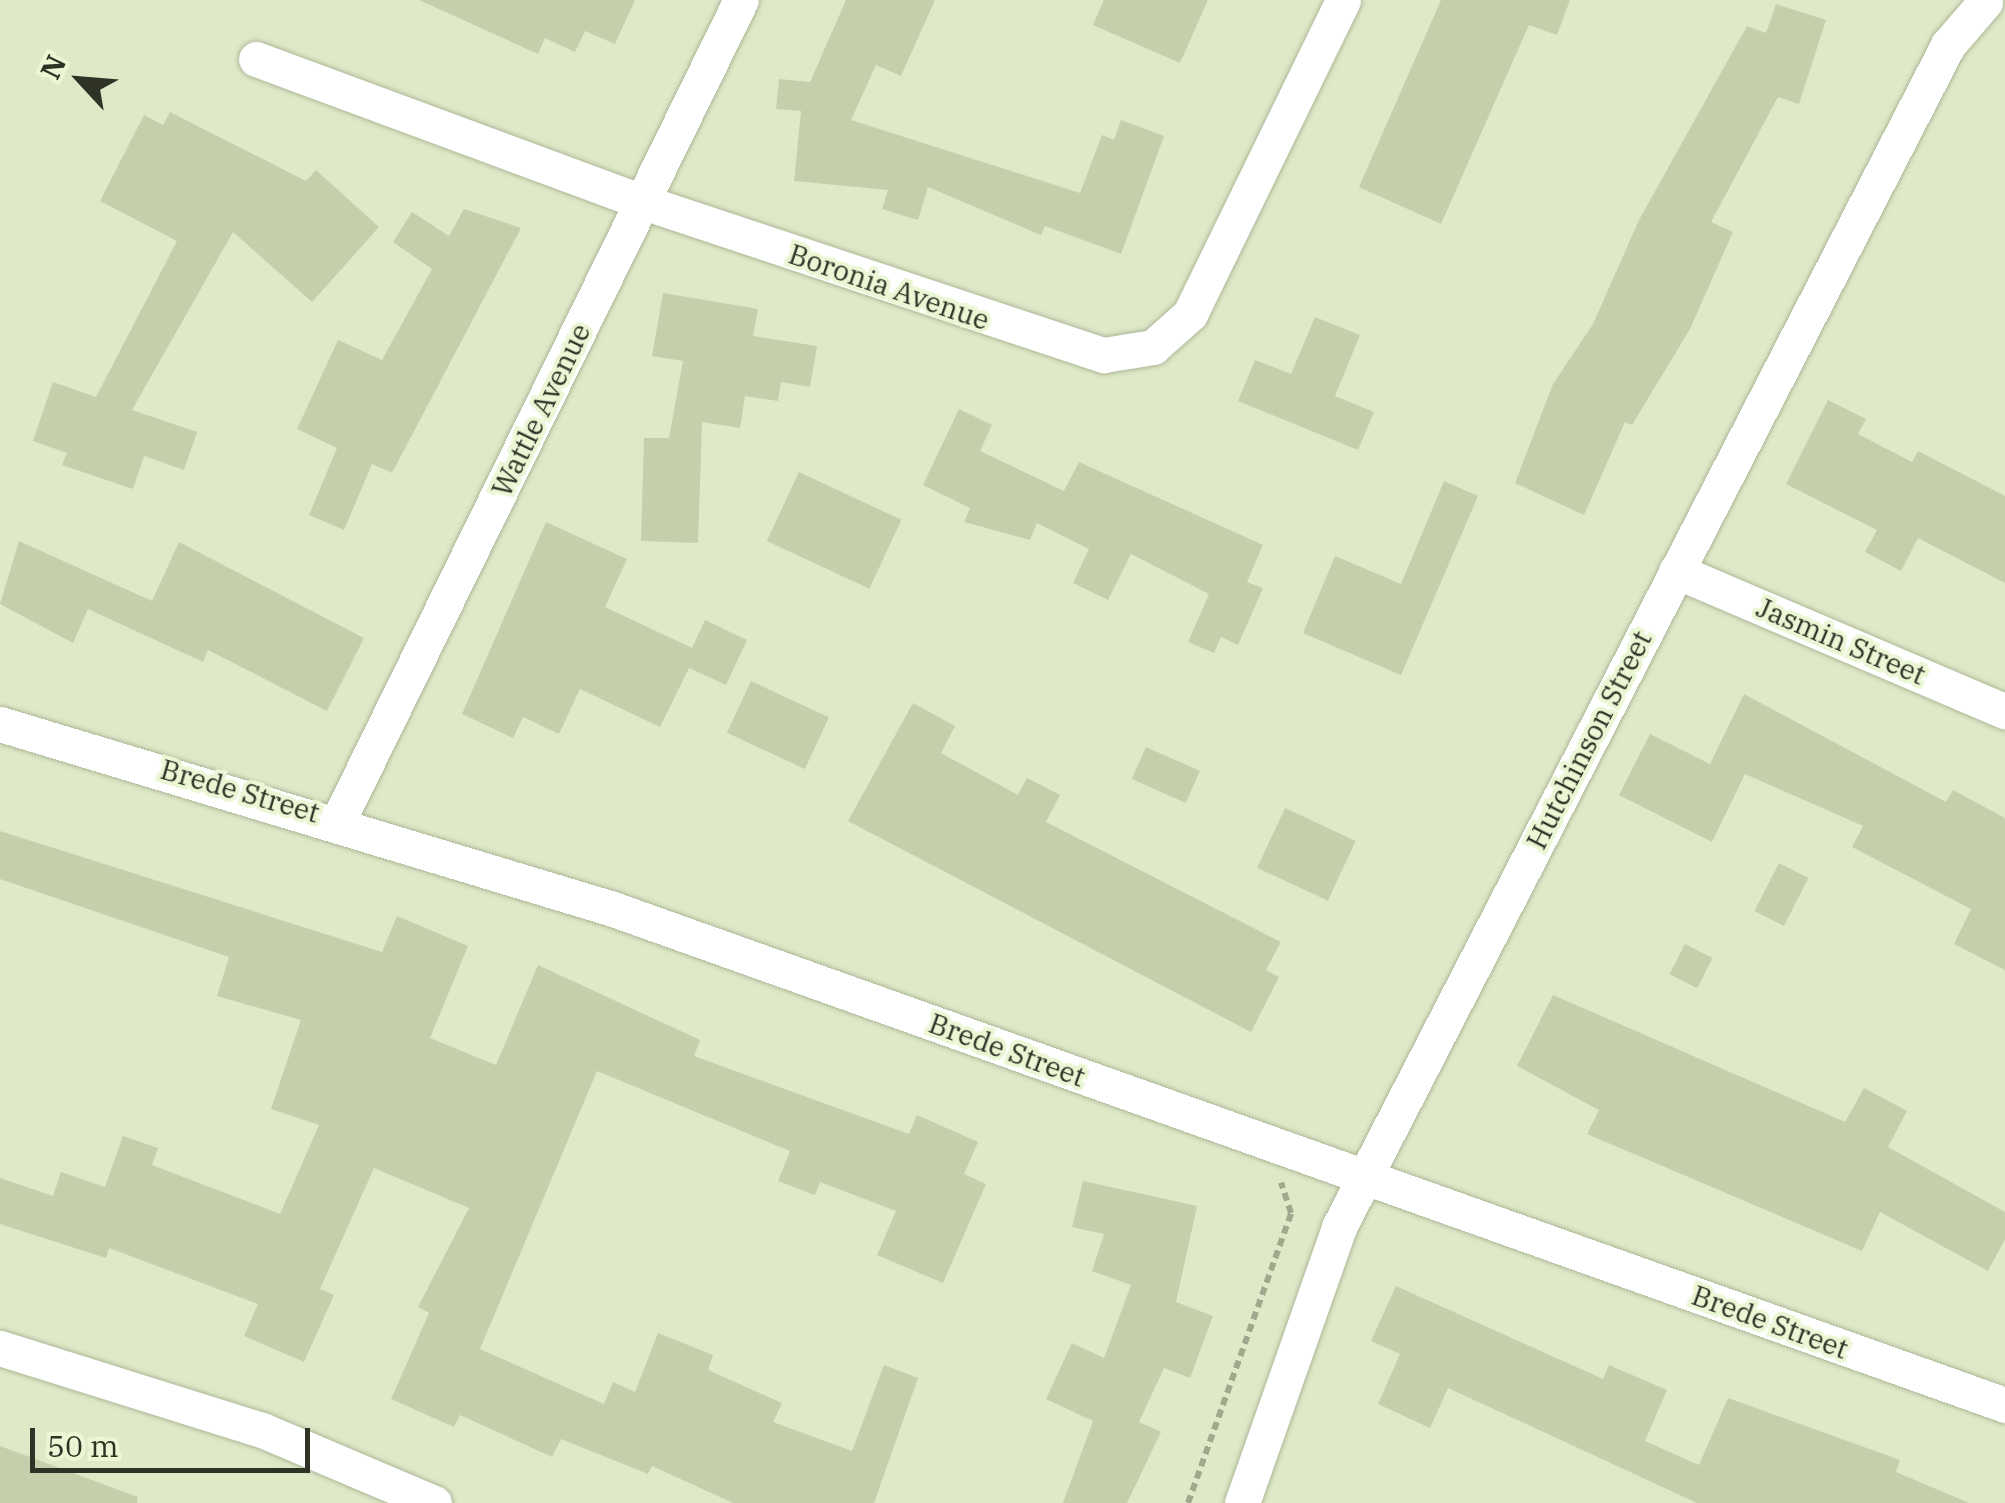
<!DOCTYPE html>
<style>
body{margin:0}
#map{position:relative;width:2005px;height:1503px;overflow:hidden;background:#dee9c8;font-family:"IBM Plex Serif",serif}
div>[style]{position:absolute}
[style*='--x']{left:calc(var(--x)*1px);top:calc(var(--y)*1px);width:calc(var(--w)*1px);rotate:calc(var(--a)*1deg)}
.building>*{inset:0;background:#c4d0ab;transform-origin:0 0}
.path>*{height:6px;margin-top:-3px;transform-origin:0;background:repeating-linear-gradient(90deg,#a0a88e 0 8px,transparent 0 13px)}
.roads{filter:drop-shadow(0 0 2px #aeb899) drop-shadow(0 0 2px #aeb899)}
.street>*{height:35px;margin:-17.5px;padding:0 17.5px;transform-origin:17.5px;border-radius:17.5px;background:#fff}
span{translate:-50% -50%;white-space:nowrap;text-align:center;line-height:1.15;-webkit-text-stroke:8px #ebf6d5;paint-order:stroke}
.street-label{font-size:28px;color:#2f3326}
.north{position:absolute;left:30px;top:30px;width:100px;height:100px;-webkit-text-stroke:8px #ebf6d5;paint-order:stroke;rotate:296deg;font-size:28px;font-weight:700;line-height:40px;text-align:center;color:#2f3326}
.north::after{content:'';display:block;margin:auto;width:35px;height:45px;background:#2f3326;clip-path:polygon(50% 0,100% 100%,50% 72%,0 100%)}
.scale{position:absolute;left:30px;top:1428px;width:280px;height:45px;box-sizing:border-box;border:5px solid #2f3326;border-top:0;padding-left:12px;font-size:30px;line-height:35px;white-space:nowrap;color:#2f3326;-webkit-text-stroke:8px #ebf6d5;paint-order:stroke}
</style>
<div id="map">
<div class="building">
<i style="clip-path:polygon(419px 0,635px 0,615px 44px,585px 31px,575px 52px,545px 38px,538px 54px)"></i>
<i style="clip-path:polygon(846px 0,935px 0,901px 76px,876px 65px,851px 120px,1080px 193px,1102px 135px,1114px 140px,1121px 120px,1164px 136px,1121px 254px,1045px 226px,1041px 235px,928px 187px,918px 220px,882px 209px,888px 190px,794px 181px,801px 111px,776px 109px,779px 79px,810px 82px)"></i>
<i style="clip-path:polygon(1104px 0,1208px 0,1180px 63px,1093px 25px)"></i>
<i style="clip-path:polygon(1441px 0,1570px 0,1557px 35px,1529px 25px,1441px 224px,1359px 187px)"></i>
<i style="clip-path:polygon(1776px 4px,1826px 20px,1799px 104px,1778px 97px,1711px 222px,1733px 232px,1690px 329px,1632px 425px,1625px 422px,1584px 515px,1515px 483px,1553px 384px,1593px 324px,1639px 220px,1747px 26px,1766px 33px)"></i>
<i style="clip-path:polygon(170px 112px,306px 181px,316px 170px,379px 227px,312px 302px,233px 232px,132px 410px,197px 432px,184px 470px,144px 456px,133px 489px,62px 465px,67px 453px,33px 441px,53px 382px,96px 397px,177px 241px,100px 201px,144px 115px,163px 125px)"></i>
<i style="clip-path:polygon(464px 209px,521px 228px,392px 473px,372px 464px,344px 530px,309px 515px,337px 448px,297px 429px,338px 340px,382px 360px,432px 269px,393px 242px,412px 212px,449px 236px)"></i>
<i style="clip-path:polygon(663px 293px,758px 309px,753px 336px,817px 346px,810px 387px,781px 382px,778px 401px,745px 396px,740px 428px,702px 422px,698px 543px,641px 541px,644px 438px,669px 438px,683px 361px,652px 356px)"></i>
<i style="clip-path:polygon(1315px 317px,1360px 335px,1335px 396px,1374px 412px,1358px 450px,1238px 401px,1255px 360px,1291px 374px)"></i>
<i style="clip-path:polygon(1828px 400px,1866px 419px,1858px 434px,1912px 462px,1918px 451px,2005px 496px,2005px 583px,1918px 538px,1901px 571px,1865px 552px,1877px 530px,1786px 484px)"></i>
<i style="clip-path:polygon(959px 409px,992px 425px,980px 451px,1064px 491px,1079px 462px,1263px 545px,1247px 582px,1263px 588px,1238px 645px,1221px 637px,1214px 653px,1188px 642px,1209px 594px,1131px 554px,1108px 600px,1073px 583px,1089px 549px,1037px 523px,1030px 540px,964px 522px,970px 508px,923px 485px)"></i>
<i style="left:799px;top:472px;width:113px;height:76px;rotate:25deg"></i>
<i style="clip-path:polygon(1444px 481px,1478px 496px,1401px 675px,1303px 633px,1335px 556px,1401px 584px)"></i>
<i style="clip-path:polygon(546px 522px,627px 559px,605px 607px,692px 648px,705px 620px,747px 640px,726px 685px,689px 668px,660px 727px,580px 689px,559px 734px,523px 717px,513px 738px,462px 714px)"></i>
<i style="clip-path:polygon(19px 541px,152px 601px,179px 542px,364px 638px,327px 711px,208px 650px,203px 662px,88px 609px,73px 643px,0 604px)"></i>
<i style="left:751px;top:681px;width:86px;height:57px;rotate:25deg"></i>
<i style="clip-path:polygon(1744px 694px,1946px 802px,1953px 790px,2005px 818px,2005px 970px,1954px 944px,1971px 909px,1852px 847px,1863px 826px,1745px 774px,1712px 842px,1619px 795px,1650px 734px,1710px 764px)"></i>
<i style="clip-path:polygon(913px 703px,955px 726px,941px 753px,1018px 795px,1027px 778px,1060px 795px,1046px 822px,1281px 942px,1266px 970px,1279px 977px,1251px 1032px,848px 821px)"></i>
<i style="left:1146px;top:747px;width:59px;height:35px;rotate:24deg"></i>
<i style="left:1285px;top:808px;width:78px;height:66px;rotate:25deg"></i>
<i style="clip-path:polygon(0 831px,382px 952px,397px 916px,468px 946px,430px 1038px,496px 1065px,538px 965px,700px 1040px,694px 1056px,909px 1134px,917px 1115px,978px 1142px,964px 1174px,986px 1184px,943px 1283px,877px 1255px,896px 1211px,820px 1182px,815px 1195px,778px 1181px,790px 1151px,597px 1071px,480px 1349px,604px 1404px,613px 1382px,635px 1392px,658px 1333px,713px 1355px,708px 1370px,782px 1403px,773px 1422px,852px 1451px,884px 1365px,918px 1378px,874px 1503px,733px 1503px,652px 1466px,648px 1474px,561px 1439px,552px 1457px,460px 1415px,454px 1427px,391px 1399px,429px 1313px,418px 1307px,469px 1208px,374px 1168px,320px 1289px,334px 1295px,304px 1362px,244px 1336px,258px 1304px,109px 1248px,106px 1258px,0 1224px,0 1178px,53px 1196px,61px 1172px,105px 1187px,123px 1136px,158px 1148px,152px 1165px,280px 1214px,319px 1125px,271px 1109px,301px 1020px,217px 996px,229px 957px,0 879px)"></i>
<i style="left:1779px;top:863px;width:33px;height:54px;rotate:27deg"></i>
<i style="left:1685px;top:944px;width:31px;height:34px;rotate:27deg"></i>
<i style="clip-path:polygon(1553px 995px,1845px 1122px,1864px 1088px,1907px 1111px,1888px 1147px,2005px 1212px,2005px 1239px,1988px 1271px,1880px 1212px,1862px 1251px,1587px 1134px,1599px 1110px,1517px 1066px)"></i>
<i style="clip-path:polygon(1083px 1181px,1197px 1206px,1176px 1302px,1213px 1316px,1190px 1378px,1164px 1368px,1139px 1422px,1161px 1432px,1127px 1503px,1063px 1503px,1093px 1421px,1046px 1399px,1072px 1343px,1104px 1358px,1131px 1285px,1092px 1271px,1104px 1234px,1072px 1227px)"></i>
<i style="clip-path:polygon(1396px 1286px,1603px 1379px,1609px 1365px,1667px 1390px,1645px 1441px,1699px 1465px,1728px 1398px,1900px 1460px,1896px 1472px,1969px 1503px,1697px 1503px,1448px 1388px,1430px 1428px,1378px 1404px,1400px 1354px,1371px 1341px)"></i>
<i style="clip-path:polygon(0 1446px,138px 1497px,137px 1503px,0 1503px)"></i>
</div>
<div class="path">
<i style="--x:1188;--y:1503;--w:308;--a:-70.4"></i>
<i style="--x:1291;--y:1213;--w:32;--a:-108"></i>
</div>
<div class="roads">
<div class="street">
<i style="--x:256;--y:59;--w:413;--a:20.3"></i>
<i style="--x:643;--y:202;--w:486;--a:18.4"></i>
<i style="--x:1104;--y:355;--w:50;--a:-9.3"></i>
<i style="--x:1153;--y:347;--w:50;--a:-41.7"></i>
<i style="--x:1190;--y:314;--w:349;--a:-64"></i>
<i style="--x:1676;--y:571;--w:358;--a:23.1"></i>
<i style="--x:0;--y:724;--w:640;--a:16.79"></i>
<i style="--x:613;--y:909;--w:1478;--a:19.61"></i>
<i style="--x:339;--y:819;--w:912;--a:-63.86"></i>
<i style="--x:0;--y:1348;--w:275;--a:17.4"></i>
<i style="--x:262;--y:1430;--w:187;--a:23"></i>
<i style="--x:1242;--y:1503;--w:293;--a:-70.6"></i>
<i style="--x:1339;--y:1227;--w:1330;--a:-62.74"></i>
<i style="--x:1948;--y:45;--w:57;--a:-49.3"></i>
</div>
</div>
<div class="street-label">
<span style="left:889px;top:287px;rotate:19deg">Boronia Avenue</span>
<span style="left:541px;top:410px;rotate:-64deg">Wattle Avenue</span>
<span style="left:1841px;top:641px;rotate:23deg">Jasmin Street</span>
<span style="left:1589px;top:740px;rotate:-63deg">Hutchinson Street</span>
<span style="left:240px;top:791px;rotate:16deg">Brede Street</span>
<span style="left:1007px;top:1050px;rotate:20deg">Brede Street</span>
<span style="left:1770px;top:1322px;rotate:20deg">Brede Street</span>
</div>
<div class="north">N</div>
<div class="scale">50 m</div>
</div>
